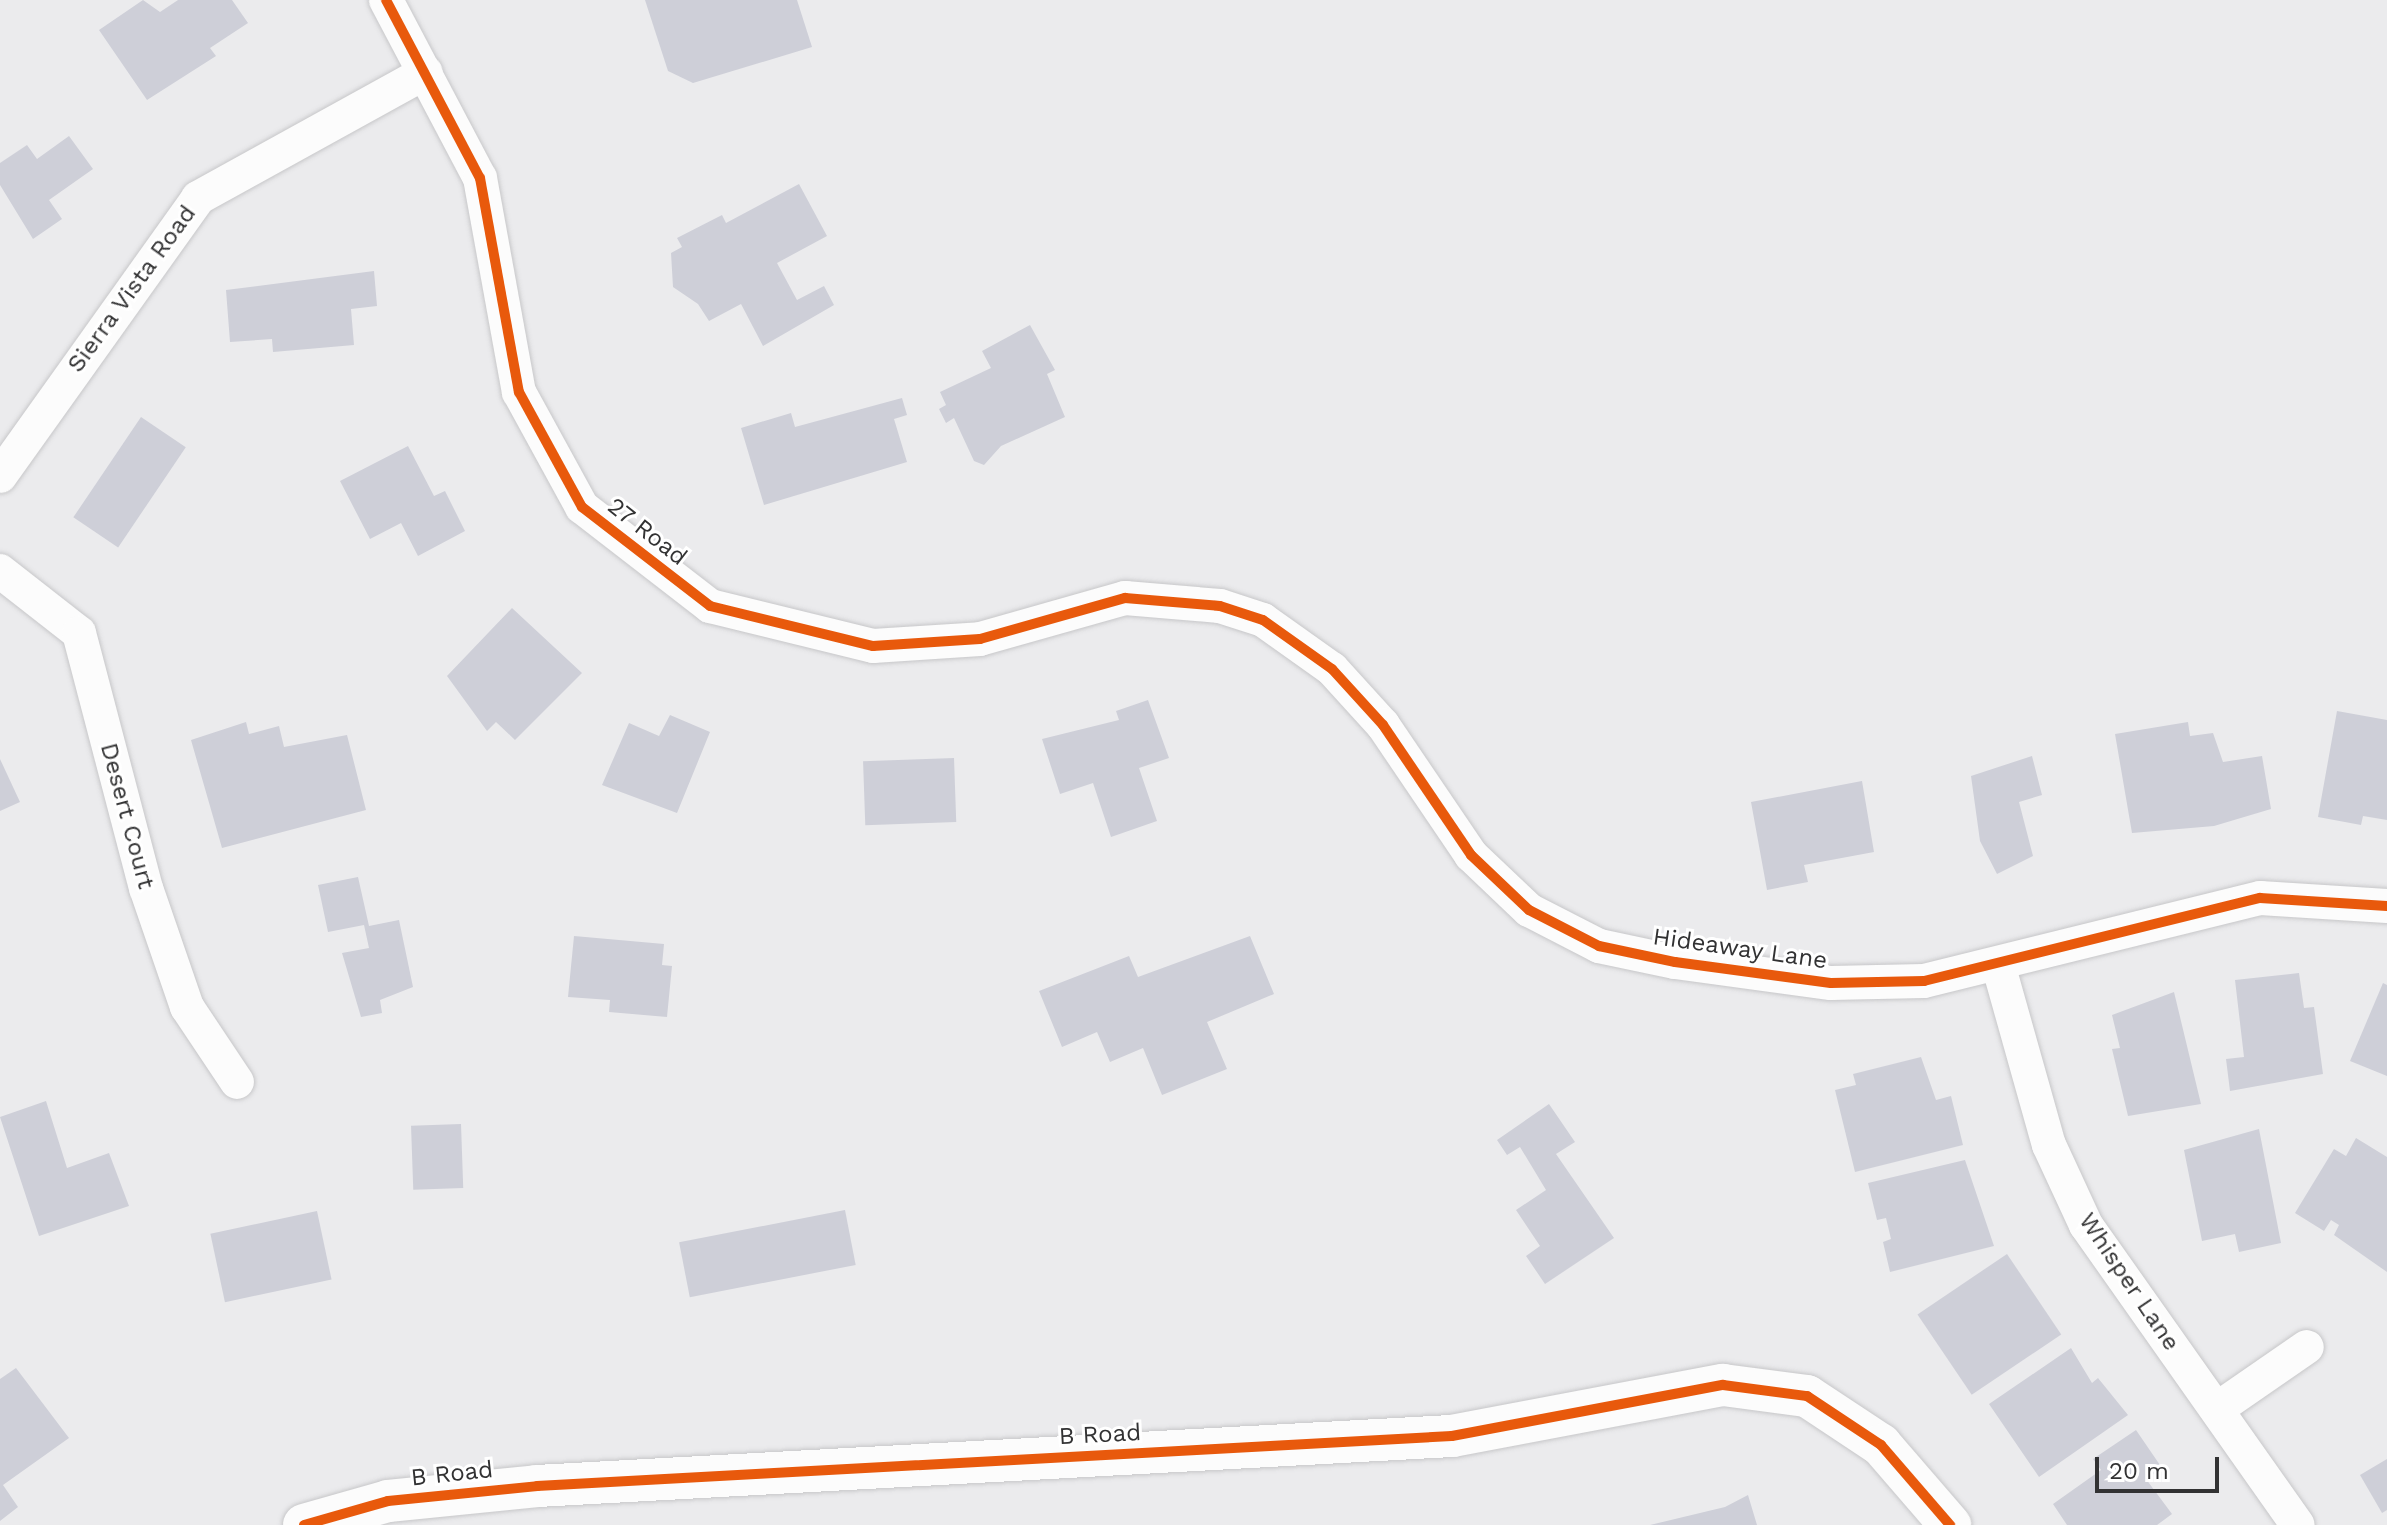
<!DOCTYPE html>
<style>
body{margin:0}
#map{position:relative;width:2387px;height:1525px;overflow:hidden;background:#ebebed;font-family:"Work Sans",sans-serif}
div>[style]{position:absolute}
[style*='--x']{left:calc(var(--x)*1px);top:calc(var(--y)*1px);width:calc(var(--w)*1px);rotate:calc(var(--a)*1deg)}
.building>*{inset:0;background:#cecfd8;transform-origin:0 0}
.roads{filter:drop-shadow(0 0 2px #c7c7c9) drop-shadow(0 0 2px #c7c7c9)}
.minor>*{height:34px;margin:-17px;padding:0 17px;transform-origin:17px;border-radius:17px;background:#fcfcfc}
.tertiary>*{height:42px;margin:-21px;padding:0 21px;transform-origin:21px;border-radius:21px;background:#fcfcfc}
.cycleway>*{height:10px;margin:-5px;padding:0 5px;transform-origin:5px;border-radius:5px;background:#e8590c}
span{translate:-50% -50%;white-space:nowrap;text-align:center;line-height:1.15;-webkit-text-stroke:6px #fff;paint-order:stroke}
.street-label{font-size:24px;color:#323233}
.scale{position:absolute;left:2095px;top:1457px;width:124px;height:36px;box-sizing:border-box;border:4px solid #323233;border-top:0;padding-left:10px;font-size:24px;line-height:28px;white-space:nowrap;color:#323233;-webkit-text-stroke:6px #fff;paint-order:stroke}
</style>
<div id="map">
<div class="building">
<i style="clip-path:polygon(143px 0,160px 12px,178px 0,232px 0,248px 23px,210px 48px,216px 56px,147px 100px,99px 30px)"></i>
<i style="clip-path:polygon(645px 0,797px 0,812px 47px,693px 83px,668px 71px)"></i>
<i style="clip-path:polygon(69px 136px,93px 169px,49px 200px,62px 219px,33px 239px,0 185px,0 163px,27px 145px,37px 159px)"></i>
<i style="clip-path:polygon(799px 184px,827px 236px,777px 263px,797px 300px,824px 286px,834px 305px,763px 346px,741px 304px,709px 321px,698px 304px,673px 287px,671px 253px,682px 247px,677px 238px,722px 215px,726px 223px)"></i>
<i style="clip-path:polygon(374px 271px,377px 306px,351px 309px,354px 345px,273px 352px,272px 339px,230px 342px,226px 290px)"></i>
<i style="clip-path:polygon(1030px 325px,1055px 370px,1047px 374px,1065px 417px,1001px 446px,984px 465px,974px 461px,954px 418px,946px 423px,939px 409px,946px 405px,940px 392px,991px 368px,982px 351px)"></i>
<i style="clip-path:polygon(902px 398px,907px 415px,894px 419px,907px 462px,764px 505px,741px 428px,791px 413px,795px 427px)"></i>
<i style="left:141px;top:417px;width:54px;height:121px;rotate:34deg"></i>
<i style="clip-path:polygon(408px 446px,434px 496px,445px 491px,465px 531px,418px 556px,401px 523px,370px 539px,340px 481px)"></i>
<i style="clip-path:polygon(512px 608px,582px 673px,515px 740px,496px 722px,487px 731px,447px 676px)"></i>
<i style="clip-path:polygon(1148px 700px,1169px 758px,1139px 768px,1157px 821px,1111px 837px,1093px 783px,1060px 794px,1042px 739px,1119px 720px,1116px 711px)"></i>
<i style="clip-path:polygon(2337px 711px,2387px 720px,2387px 820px,2363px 816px,2361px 825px,2318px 817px)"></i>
<i style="clip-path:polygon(670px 715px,710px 732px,677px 813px,602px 785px,629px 723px,659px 736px)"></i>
<i style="clip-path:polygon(246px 722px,249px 734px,279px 726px,284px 747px,347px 735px,366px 810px,222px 848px,191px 740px)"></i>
<i style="clip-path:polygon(2188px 722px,2190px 736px,2213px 733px,2223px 762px,2262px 756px,2271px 809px,2214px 826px,2132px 833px,2115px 734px)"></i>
<i style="clip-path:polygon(2032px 756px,2042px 795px,2019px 802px,2033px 856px,1997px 874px,1980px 841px,1971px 776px)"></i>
<i style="left:954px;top:758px;width:64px;height:91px;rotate:88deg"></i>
<i style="clip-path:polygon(0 759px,20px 802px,0 811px)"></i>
<i style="clip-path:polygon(1862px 781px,1874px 852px,1804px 865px,1808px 882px,1767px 890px,1751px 802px)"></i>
<i style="clip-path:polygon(358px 877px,369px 926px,399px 920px,413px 987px,380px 1000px,382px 1013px,361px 1017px,342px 953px,369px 948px,364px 925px,328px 932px,318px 885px)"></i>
<i style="clip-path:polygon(574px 936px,664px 944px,662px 965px,672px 966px,667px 1017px,609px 1012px,610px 1000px,568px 997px)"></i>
<i style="clip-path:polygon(1250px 936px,1274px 994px,1207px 1022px,1227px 1069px,1162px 1095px,1143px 1048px,1110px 1062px,1097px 1032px,1062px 1047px,1039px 991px,1129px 956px,1138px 977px)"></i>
<i style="clip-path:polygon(2299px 973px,2304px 1008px,2314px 1007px,2323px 1074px,2230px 1091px,2226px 1059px,2244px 1057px,2235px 980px)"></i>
<i style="clip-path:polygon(2383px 983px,2387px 985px,2387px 1076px,2350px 1061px)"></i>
<i style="clip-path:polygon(2174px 992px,2201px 1104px,2128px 1116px,2112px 1049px,2120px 1048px,2112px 1015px)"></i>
<i style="clip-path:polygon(1921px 1057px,1936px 1100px,1951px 1096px,1963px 1145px,1855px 1172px,1835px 1090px,1856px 1085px,1853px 1074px)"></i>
<i style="clip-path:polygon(46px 1101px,67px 1168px,109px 1153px,129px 1206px,39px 1236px,0 1117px)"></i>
<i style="clip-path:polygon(1549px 1104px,1575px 1142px,1556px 1154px,1614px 1238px,1545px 1284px,1526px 1256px,1540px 1246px,1516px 1210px,1546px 1190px,1520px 1147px,1507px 1155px,1497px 1140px)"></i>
<i style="left:461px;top:1124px;width:64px;height:50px;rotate:88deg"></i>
<i style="clip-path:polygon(2259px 1129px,2281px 1243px,2239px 1252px,2235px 1234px,2202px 1241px,2184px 1150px)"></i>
<i style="clip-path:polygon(2356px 1138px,2387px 1157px,2387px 1272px,2334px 1235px,2339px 1225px,2331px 1220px,2324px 1231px,2295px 1213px,2334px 1149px,2346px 1156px)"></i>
<i style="clip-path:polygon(1965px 1160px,1994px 1246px,1890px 1272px,1883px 1242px,1891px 1239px,1886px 1218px,1877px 1220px,1868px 1183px)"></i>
<i style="left:845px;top:1210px;width:56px;height:169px;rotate:79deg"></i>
<i style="left:317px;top:1211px;width:70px;height:109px;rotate:78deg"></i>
<i style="left:2007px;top:1254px;width:97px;height:108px;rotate:56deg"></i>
<i style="clip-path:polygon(2071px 1348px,2092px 1383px,2098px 1378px,2128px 1415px,2039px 1477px,1989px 1404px)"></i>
<i style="clip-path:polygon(16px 1368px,69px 1438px,3px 1485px,18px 1507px,0 1521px,0 1379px)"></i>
<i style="clip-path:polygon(2136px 1430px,2162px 1468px,2146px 1479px,2172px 1514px,2157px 1525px,2067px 1525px,2053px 1504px,2101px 1470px,2093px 1459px)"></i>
<i style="clip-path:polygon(2387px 1459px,2387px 1510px,2382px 1513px,2360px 1475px)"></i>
<i style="clip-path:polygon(1748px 1495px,1757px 1525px,1650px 1525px,1725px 1507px)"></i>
</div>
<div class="roads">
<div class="minor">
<i style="--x:386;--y:0;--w:201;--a:62.2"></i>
<i style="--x:480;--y:178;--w:218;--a:79.7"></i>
<i style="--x:519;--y:392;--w:131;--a:61.3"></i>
<i style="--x:582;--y:507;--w:162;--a:37.7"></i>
<i style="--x:710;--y:606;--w:168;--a:13.8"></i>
<i style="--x:873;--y:646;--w:107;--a:-3.7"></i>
<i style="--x:980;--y:639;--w:151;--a:-15.8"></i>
<i style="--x:1125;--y:598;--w:95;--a:4.8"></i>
<i style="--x:1220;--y:606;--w:45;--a:18"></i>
<i style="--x:1263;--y:620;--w:85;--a:35.4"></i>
<i style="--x:1332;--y:669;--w:76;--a:47.7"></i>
<i style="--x:1383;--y:725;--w:157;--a:55.9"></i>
<i style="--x:1471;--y:855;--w:80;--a:43.5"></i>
<i style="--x:1529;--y:910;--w:79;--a:27.2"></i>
<i style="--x:1599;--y:946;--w:78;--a:11.9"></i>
<i style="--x:1675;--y:962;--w:157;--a:7.7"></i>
<i style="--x:1831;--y:983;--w:93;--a:-1.2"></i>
<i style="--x:1924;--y:981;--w:346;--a:-13.9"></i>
<i style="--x:2260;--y:898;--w:127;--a:3.6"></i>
<i style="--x:0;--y:476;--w:341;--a:-54.5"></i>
<i style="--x:198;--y:198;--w:260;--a:-28.9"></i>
<i style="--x:0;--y:571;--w:100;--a:38.1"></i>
<i style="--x:79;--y:633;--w:264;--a:75.3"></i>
<i style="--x:146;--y:888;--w:126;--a:71"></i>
<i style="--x:187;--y:1007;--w:90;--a:56.3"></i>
<i style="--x:1998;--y:964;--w:188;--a:74.3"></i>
<i style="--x:2049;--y:1145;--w:88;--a:65.2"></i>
<i style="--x:2086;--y:1225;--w:367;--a:54.8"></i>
<i style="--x:2217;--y:1409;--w:109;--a:-34.6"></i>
</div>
<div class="tertiary">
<i style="--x:304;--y:1525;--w:87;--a:-15.9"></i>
<i style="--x:388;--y:1501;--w:150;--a:-5.7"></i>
<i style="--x:537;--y:1486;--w:916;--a:-3.13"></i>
<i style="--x:1452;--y:1436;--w:276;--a:-10.7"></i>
<i style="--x:1723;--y:1385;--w:85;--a:7.5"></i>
<i style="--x:1807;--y:1396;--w:89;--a:33.5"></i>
<i style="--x:1881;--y:1445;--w:106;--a:49.2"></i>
</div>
</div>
<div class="cycleway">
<i style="--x:386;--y:0;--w:201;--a:62.2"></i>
<i style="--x:480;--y:178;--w:218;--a:79.7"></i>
<i style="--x:519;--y:392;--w:131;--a:61.3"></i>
<i style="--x:582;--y:507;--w:162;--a:37.7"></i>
<i style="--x:710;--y:606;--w:168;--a:13.8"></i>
<i style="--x:873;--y:646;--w:107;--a:-3.7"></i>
<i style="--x:980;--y:639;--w:151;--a:-15.8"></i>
<i style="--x:1125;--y:598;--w:95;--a:4.8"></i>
<i style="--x:1220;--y:606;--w:45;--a:18"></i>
<i style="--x:1263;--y:620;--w:85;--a:35.4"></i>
<i style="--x:1332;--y:669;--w:76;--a:47.7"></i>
<i style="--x:1383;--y:725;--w:157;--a:55.9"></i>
<i style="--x:1471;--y:855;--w:80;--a:43.5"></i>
<i style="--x:1529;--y:910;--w:79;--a:27.2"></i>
<i style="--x:1599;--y:946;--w:78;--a:11.9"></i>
<i style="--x:1675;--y:962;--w:157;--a:7.7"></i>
<i style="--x:1831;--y:983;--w:93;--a:-1.2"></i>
<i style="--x:1924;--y:981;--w:346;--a:-13.9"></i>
<i style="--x:2260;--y:898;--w:127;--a:3.6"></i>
<i style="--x:304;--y:1525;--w:87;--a:-15.9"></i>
<i style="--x:388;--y:1501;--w:150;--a:-5.7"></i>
<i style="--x:537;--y:1486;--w:916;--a:-3.13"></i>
<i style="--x:1452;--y:1436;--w:276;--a:-10.7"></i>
<i style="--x:1723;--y:1385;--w:85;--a:7.5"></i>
<i style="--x:1807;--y:1396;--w:89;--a:33.5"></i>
<i style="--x:1881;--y:1445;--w:106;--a:49.2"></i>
</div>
<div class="street-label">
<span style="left:132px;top:289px;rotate:-54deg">Sierra Vista Road</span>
<span style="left:647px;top:532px;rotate:38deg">27 Road</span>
<span style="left:127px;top:816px;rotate:75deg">Desert Court</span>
<span style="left:1740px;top:949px;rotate:8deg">Hideaway Lane</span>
<span style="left:2129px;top:1282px;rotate:56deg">Whisper Lane</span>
<span style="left:1100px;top:1435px;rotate:-3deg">B Road</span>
<span style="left:452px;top:1474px;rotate:-6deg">B Road</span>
</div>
<div class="scale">20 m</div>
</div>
